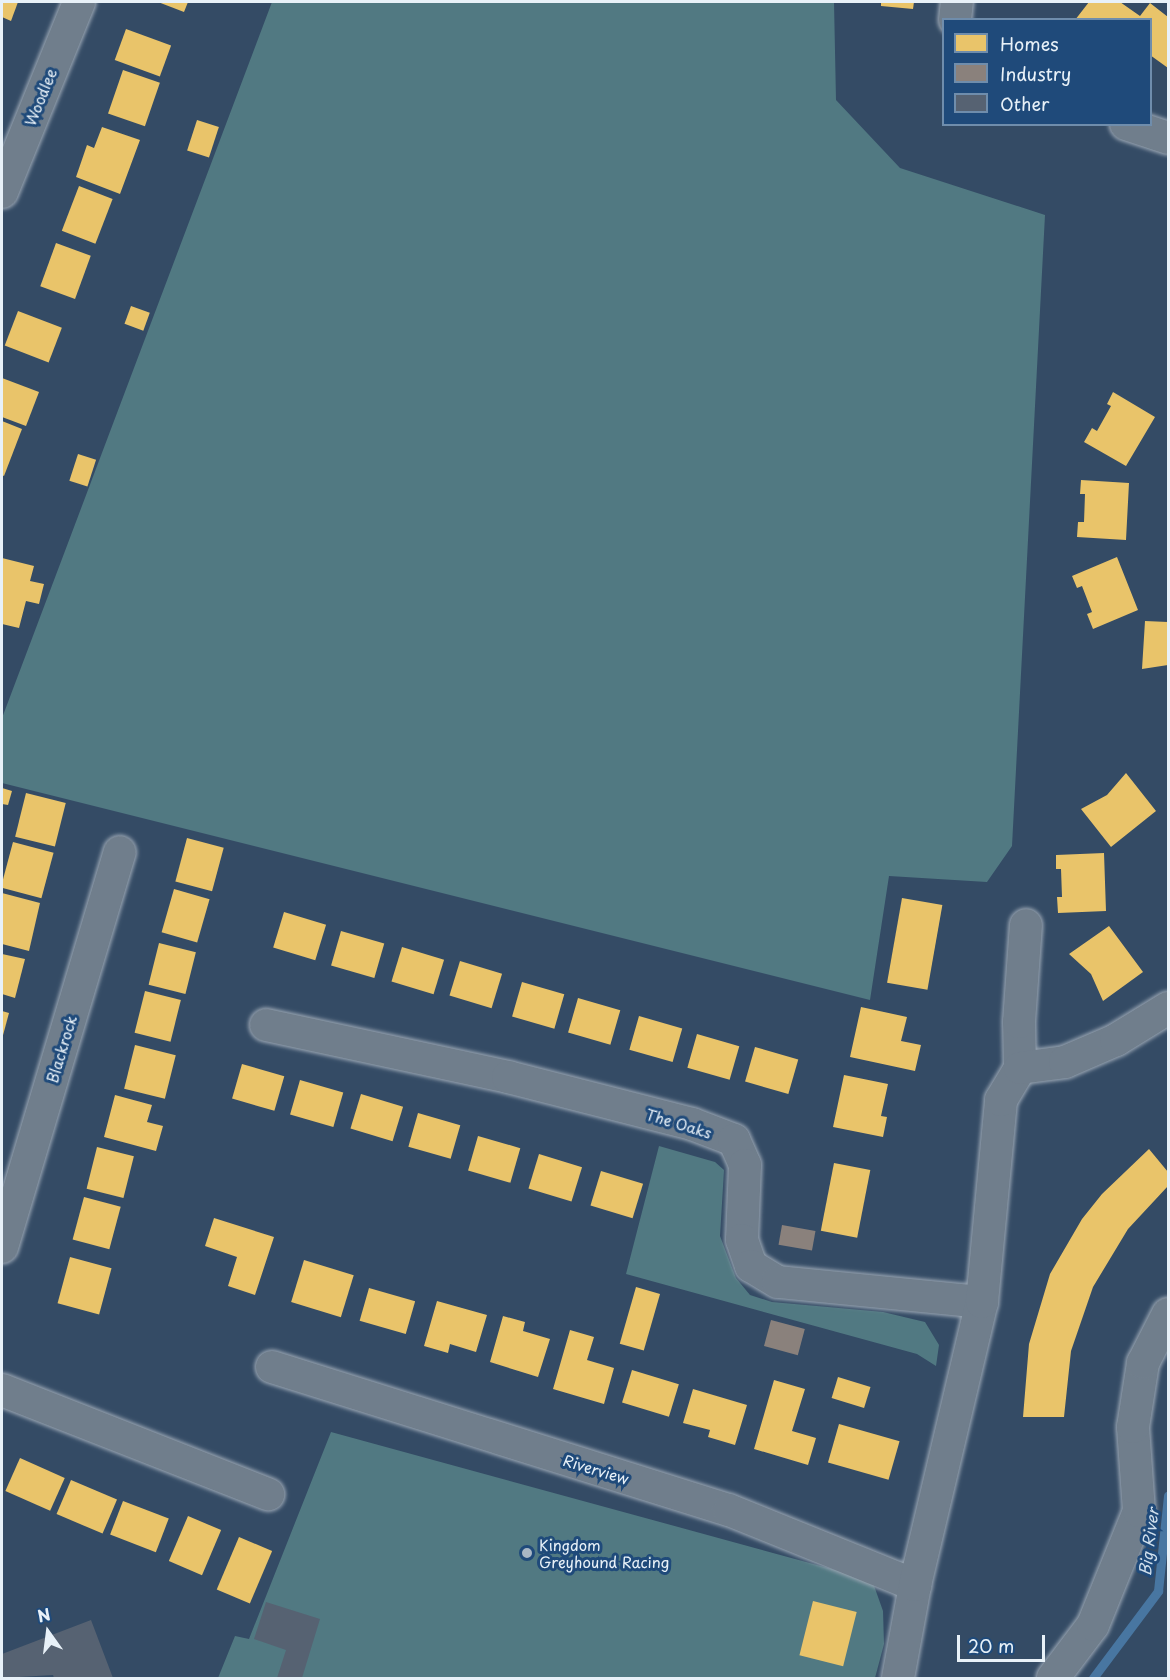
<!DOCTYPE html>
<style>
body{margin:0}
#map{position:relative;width:1170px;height:1680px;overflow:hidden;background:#344b65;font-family:"Playpen Sans",sans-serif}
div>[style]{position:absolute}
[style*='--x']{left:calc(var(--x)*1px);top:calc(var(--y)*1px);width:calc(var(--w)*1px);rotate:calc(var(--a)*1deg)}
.green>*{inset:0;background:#517982}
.homes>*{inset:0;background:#e9c46a;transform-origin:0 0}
.industry>*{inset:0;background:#8a817c;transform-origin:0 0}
.stream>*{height:9px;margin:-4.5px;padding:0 4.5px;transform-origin:4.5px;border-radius:4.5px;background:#4876a1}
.building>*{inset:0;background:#566272}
.roads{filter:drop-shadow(0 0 2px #9aa6b3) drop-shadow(0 0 2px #9aa6b3)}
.minor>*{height:32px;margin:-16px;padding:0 16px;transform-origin:16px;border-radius:16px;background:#707e8c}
.dots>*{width:16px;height:16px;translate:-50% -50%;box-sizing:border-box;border:3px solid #1f4a7a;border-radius:50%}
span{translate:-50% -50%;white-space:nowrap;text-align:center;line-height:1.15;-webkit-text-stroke:6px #1f4a7a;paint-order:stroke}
.street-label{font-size:15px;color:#e8f1f8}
.poi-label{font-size:15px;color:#e8f1f8}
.left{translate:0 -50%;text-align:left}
.water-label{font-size:16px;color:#d0dfec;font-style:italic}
.frame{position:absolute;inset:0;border:3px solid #e8f1f8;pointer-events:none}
.legend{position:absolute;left:942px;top:18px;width:210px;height:108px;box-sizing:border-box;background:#1f4a7a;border:2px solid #6f8dac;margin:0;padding:8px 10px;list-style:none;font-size:18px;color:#e8f1f8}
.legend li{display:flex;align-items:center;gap:12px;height:30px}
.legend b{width:30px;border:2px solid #6f8dac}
.north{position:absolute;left:18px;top:1602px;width:60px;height:60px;-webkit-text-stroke:4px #1f4a7a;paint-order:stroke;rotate:346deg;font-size:16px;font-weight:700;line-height:24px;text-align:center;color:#e8f1f8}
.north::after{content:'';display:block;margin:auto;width:21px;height:27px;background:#e8f1f8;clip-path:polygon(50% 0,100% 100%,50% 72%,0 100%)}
.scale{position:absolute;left:957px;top:1635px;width:88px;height:27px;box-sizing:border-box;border:3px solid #e8f1f8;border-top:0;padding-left:8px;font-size:18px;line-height:21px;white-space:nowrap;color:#e8f1f8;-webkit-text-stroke:4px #1f4a7a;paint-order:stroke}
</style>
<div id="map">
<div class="green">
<i style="clip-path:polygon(272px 2px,834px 2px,836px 100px,900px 168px,1045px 215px,1012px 846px,987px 882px,889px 876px,870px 1000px,2px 783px,2px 718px)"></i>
<i style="clip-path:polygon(659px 1146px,715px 1162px,724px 1170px,720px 1236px,736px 1278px,750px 1295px,772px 1302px,883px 1312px,925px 1322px,939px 1345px,936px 1366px,917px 1354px,626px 1274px)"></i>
<i style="clip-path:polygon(331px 1432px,872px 1580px,883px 1611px,884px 1644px,875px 1678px,218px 1678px,235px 1636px,249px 1639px)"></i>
</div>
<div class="homes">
<i style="clip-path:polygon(2px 2px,18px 2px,11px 21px,2px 17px)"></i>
<i style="clip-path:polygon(158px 2px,188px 2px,184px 12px)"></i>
<i style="clip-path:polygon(881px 2px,914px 2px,913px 9px,881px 6px)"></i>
<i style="clip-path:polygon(1089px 2px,1120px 2px,1140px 16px,1150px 3px,1168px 17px,1168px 68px,1150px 55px,1150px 20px,1075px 20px)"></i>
<i style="left:126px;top:29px;width:48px;height:33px;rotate:20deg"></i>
<i style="left:123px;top:70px;width:39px;height:46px;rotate:19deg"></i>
<i style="left:197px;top:120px;width:23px;height:32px;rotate:18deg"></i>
<i style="clip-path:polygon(102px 127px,140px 140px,120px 194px,76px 177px,87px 145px,94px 148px)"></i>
<i style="left:79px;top:186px;width:36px;height:48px;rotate:21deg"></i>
<i style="left:56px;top:243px;width:37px;height:46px;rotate:20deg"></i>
<i style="left:131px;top:306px;width:20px;height:19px;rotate:20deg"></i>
<i style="left:18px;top:311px;width:47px;height:37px;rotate:21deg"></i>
<i style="clip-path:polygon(2px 378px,39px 392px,26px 426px,2px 417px)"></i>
<i style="clip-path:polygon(1113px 392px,1155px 417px,1126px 466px,1084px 442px,1092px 428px,1097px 431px,1111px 406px,1107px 404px)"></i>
<i style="clip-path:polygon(2px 421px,22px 429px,4px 476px,2px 475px)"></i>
<i style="left:78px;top:454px;width:19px;height:28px;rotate:18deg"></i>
<i style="clip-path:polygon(1081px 480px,1129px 483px,1126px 540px,1077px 537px,1078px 522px,1084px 522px,1085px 494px,1080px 494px)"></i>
<i style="clip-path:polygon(1117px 557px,1138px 610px,1093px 629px,1087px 614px,1092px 612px,1082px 586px,1077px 588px,1072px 576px)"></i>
<i style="clip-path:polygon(2px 558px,34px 566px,30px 581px,44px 584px,39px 604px,26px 601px,19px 628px,2px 624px)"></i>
<i style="clip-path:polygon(1145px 621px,1168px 622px,1168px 665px,1142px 669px)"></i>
<i style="clip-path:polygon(1126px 773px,1156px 811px,1111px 847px,1081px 809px,1107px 795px)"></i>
<i style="clip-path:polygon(2px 788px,12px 791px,8px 805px,2px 804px)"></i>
<i style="left:26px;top:793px;width:41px;height:45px;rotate:14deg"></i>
<i style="left:187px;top:838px;width:38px;height:45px;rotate:15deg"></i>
<i style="left:13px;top:842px;width:42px;height:47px;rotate:15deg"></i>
<i style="clip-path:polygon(1104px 853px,1106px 911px,1058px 913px,1057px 897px,1062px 897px,1061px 869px,1056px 869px,1056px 855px)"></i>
<i style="left:174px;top:889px;width:37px;height:45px;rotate:16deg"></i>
<i style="clip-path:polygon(2px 893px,40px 903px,29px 951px,2px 944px)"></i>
<i style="left:902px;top:898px;width:41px;height:86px;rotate:10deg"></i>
<i style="left:284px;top:912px;width:44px;height:37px;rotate:17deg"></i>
<i style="clip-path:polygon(1109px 926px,1143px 972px,1103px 1001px,1091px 974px,1069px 954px)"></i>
<i style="left:341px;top:931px;width:45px;height:36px;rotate:16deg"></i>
<i style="left:159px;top:943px;width:38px;height:43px;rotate:14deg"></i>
<i style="left:402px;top:947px;width:44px;height:36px;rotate:17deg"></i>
<i style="clip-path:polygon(2px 954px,25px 959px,15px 998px,2px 994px)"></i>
<i style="left:460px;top:961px;width:44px;height:36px;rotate:17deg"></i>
<i style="left:522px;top:982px;width:44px;height:36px;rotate:16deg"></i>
<i style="left:145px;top:991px;width:37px;height:43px;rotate:14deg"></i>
<i style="left:578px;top:998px;width:44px;height:36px;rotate:16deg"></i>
<i style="clip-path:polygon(861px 1007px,907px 1017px,901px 1041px,921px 1045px,915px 1071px,850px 1057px)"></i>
<i style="clip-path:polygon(2px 1011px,9px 1013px,2px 1039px)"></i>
<i style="left:639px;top:1016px;width:45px;height:35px;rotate:16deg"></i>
<i style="left:697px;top:1034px;width:44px;height:35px;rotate:16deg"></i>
<i style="left:135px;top:1045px;width:42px;height:45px;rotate:14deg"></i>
<i style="left:755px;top:1047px;width:45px;height:36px;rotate:16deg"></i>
<i style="left:242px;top:1064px;width:44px;height:36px;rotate:16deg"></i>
<i style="clip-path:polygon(844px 1075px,888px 1084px,881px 1116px,887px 1117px,883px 1137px,833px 1127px)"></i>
<i style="left:300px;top:1080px;width:45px;height:36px;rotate:16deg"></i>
<i style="left:361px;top:1094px;width:44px;height:36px;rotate:17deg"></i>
<i style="clip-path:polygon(115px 1095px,152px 1105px,147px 1122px,163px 1126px,156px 1151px,104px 1137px)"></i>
<i style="left:418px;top:1113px;width:44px;height:35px;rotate:16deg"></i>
<i style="left:478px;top:1136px;width:44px;height:36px;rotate:16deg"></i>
<i style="left:97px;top:1147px;width:38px;height:43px;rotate:14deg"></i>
<i style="clip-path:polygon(1149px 1149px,1168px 1172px,1168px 1186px,1128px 1229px,1093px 1287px,1071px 1351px,1064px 1417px,1023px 1417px,1029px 1344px,1050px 1274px,1082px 1219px,1102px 1194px)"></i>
<i style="left:539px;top:1154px;width:45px;height:36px;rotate:17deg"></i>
<i style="left:834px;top:1163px;width:37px;height:69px;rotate:11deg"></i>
<i style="left:601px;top:1171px;width:44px;height:36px;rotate:17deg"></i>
<i style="left:84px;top:1197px;width:38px;height:44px;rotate:15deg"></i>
<i style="clip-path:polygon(214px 1218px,274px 1237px,255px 1295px,228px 1286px,237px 1257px,205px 1246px)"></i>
<i style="left:70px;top:1257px;width:43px;height:48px;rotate:15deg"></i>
<i style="left:304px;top:1260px;width:52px;height:44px;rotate:17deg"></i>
<i style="left:636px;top:1287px;width:25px;height:59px;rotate:16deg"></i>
<i style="left:369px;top:1288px;width:48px;height:34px;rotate:16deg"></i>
<i style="clip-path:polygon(437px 1301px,487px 1315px,476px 1352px,450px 1344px,448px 1353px,424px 1346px)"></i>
<i style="clip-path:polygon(503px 1316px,525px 1322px,523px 1331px,550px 1339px,538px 1377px,490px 1362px)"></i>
<i style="clip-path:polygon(570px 1330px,594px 1337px,587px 1360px,614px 1368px,604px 1404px,553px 1389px)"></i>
<i style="left:632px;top:1370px;width:49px;height:34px;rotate:17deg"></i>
<i style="left:838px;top:1377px;width:34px;height:22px;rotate:17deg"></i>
<i style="clip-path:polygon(774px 1380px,805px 1389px,792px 1431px,816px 1438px,808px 1465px,754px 1449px)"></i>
<i style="clip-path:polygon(693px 1389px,747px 1405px,735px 1445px,708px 1437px,710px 1430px,683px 1423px)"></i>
<i style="left:839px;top:1424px;width:63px;height:40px;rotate:16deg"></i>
<i style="left:20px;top:1458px;width:49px;height:36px;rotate:24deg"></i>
<i style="left:71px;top:1480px;width:50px;height:37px;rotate:23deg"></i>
<i style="left:123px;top:1501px;width:49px;height:36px;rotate:21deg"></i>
<i style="left:188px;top:1516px;width:36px;height:49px;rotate:23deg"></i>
<i style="left:239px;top:1537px;width:36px;height:57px;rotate:23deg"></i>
<i style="left:813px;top:1601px;width:45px;height:56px;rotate:14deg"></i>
</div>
<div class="industry">
<i style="left:782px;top:1225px;width:34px;height:20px;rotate:10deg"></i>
<i style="left:771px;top:1320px;width:35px;height:27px;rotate:15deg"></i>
</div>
<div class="stream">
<i style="--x:1093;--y:1678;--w:109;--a:-53.2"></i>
<i style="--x:1158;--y:1591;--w:96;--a:-84"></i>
</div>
<div class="building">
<i style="clip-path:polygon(266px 1602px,320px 1619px,302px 1678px,277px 1678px,286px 1650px,254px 1639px)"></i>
<i style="clip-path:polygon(91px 1620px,113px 1678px,54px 1678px,53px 1675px,2px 1678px,2px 1654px)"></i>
</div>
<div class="roads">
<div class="minor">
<i style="--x:955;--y:20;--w:18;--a:-84"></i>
<i style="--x:1126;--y:124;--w:44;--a:18.4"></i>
<i style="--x:2;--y:192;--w:205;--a:-67.9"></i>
<i style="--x:266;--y:1025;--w:248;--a:12.1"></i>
<i style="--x:508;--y:1077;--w:190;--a:14.3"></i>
<i style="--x:692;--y:1124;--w:45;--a:20.9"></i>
<i style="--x:734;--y:1140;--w:27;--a:66"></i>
<i style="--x:745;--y:1165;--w:75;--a:92.3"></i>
<i style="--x:742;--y:1240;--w:28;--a:71"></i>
<i style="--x:751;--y:1266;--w:31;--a:31"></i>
<i style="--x:778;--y:1282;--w:205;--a:5.6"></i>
<i style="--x:1020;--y:1068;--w:46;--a:-91.2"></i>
<i style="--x:1019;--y:1022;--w:97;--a:-85.9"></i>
<i style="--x:2;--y:1247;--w:412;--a:-73.4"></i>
<i style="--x:272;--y:1367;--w:479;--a:17.4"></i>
<i style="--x:729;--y:1510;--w:201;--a:22"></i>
<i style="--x:2;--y:1390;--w:286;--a:21.4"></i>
<i style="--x:898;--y:1678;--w:95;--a:-79.6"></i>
<i style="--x:915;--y:1585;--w:291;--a:-76.7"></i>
<i style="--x:982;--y:1302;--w:203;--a:-84.6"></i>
<i style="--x:1001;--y:1100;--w:37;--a:-59"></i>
<i style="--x:1020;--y:1068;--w:45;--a:-7.6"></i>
<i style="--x:1065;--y:1062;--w:56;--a:-23.3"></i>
<i style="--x:1116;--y:1040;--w:61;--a:-31.6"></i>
<i style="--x:1053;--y:1678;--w:66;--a:-53"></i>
<i style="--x:1093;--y:1625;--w:123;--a:-68"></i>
<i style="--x:1139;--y:1511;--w:84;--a:-94.1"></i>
<i style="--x:1133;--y:1427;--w:65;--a:-81.1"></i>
<i style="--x:1143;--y:1363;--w:55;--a:-63"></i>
</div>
</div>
<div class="dots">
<i style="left:527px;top:1553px;background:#a9b7c5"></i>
</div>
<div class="street-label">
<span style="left:40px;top:97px;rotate:-68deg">Woodlee</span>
<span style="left:61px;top:1049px;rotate:-73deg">Blackrock</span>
<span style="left:679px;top:1123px;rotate:17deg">The Oaks</span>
<span style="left:596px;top:1469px;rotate:17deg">Riverview</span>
</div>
<div class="poi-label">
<span class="left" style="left:539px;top:1553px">Kingdom<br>Greyhound Racing</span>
</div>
<div class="water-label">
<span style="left:1148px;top:1542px;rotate:-83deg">Big River</span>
</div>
<div class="frame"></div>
<ul class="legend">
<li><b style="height:16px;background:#e9c46a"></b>Homes</li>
<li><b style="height:16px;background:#8a817c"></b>Industry</li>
<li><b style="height:16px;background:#566272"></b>Other</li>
</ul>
<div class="north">N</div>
<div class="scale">20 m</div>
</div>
